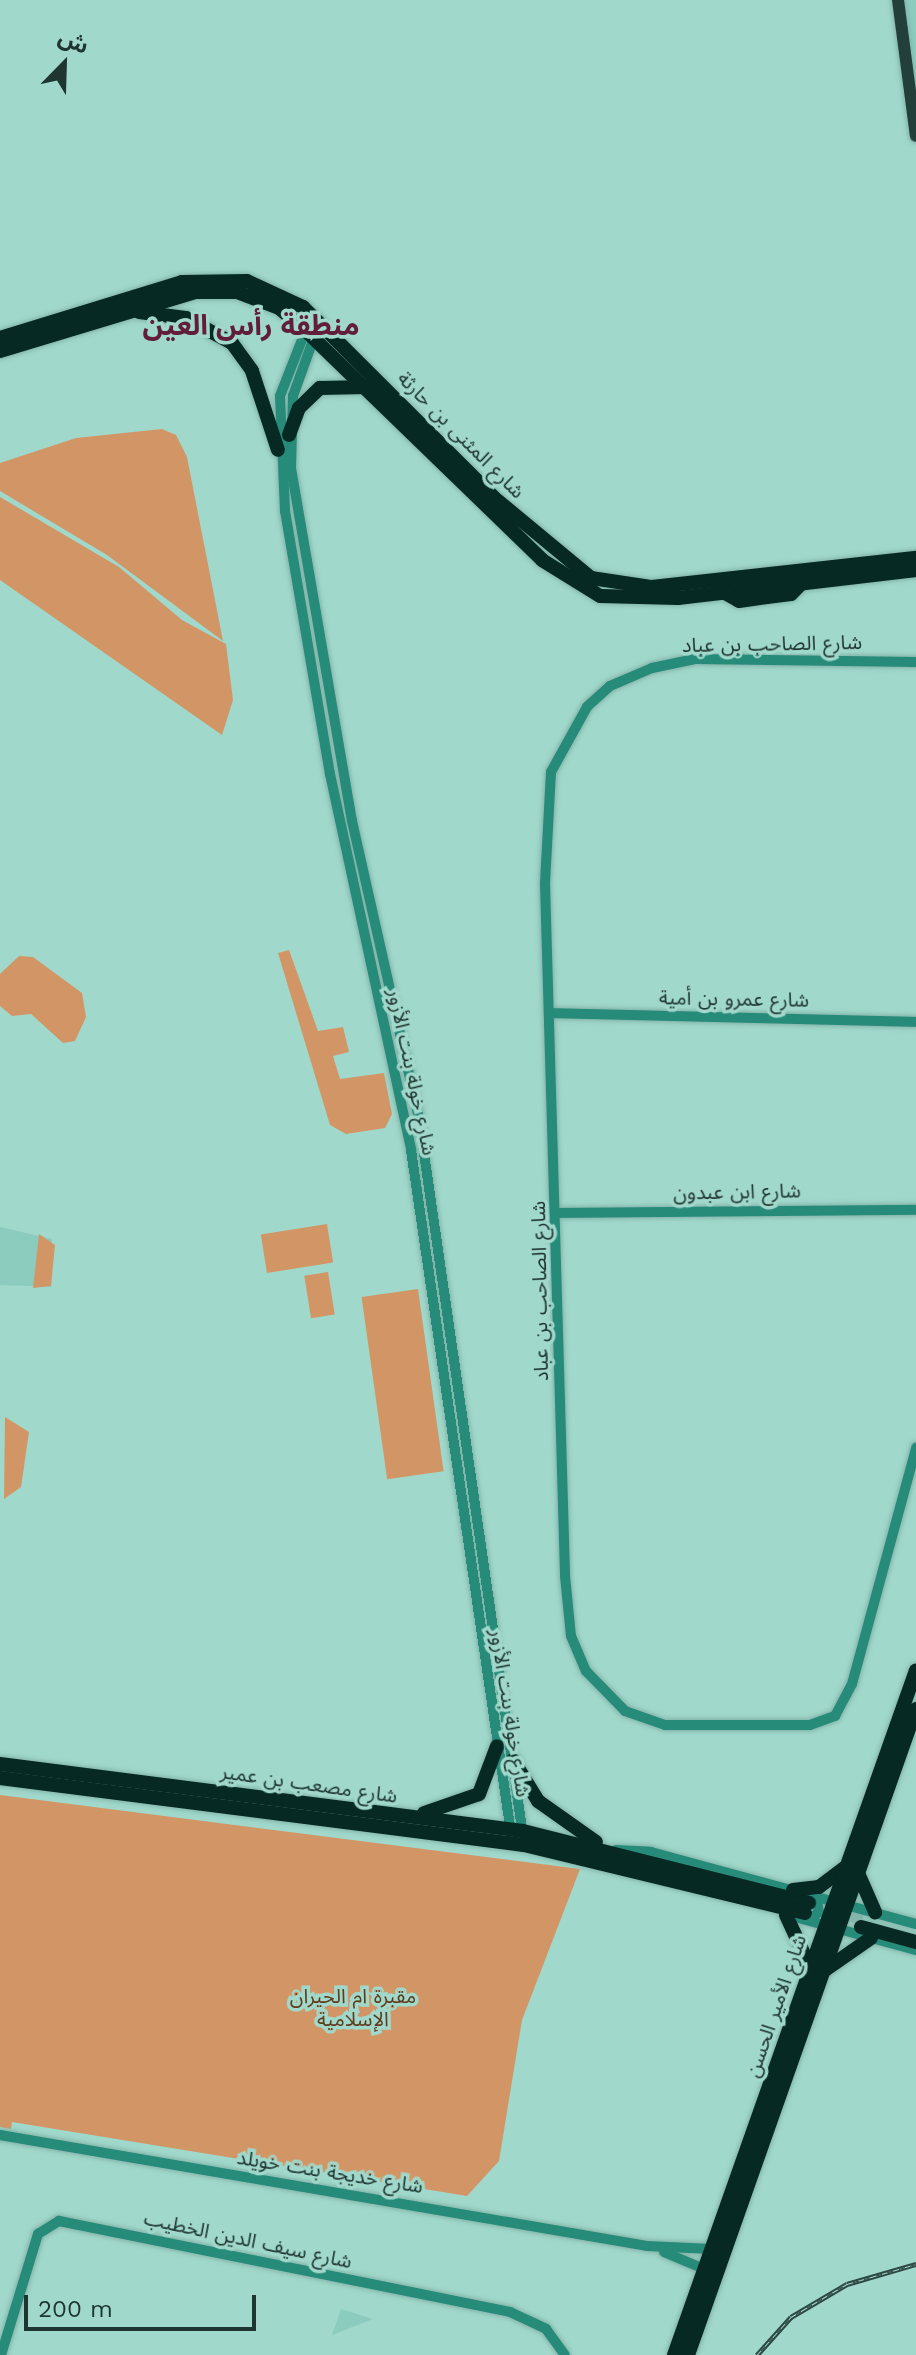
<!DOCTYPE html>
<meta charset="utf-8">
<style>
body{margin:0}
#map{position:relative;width:916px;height:2355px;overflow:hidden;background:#a0d8cb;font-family:"Work Sans","Noto Sans Arabic",sans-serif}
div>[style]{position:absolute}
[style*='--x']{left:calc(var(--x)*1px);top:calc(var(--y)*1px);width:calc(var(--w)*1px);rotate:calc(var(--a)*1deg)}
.built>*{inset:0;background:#8bccbe}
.green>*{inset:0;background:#d29666;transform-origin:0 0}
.highway-tunnel>*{height:14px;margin-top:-7px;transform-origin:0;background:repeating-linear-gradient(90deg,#86b7ac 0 14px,transparent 0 21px)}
.roads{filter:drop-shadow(0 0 2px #83b4a9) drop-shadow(0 0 2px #83b4a9)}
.minor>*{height:10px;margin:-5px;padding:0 5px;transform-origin:5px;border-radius:5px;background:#278b7a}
.major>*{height:12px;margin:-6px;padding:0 6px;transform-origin:6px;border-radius:6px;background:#233f39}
.highway>*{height:14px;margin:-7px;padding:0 7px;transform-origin:7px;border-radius:7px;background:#062923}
.rail>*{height:5px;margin-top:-2.5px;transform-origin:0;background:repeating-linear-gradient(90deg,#a0d8cb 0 6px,#2e4943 0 12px);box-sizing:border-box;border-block:2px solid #2e4943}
span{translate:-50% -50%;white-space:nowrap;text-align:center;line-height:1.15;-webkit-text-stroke:7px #a0d8cb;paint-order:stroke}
.street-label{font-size:20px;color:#1e3530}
.park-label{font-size:20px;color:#603a19}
.district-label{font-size:28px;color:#611e39;font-weight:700}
.north{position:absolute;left:24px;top:24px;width:80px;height:80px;-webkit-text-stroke:6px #a0d8cb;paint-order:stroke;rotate:23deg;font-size:22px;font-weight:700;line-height:32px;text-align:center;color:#1e3530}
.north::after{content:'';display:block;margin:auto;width:28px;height:36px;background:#1e3530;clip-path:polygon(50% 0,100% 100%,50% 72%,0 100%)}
.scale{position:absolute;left:24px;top:2295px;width:232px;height:36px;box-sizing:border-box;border:4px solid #1e3530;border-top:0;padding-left:10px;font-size:24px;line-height:28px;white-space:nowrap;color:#1e3530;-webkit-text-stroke:6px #a0d8cb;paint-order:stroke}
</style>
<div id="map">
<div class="built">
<i style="clip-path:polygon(900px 0,916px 0,916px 114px)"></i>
<i style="clip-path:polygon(0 1227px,52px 1239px,51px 1287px,0 1285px)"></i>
<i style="clip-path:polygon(341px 2309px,373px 2319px,332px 2335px)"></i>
</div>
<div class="green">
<i style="clip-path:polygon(162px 429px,176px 435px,187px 457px,223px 641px,107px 555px,0 491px,0 463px,76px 438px)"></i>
<i style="clip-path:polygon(0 497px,119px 567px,182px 620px,226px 644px,233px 700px,222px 735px,0 580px)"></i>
<i style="clip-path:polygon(289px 950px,318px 1031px,343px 1027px,349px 1052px,333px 1056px,340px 1079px,384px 1073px,392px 1114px,385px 1128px,346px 1134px,330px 1125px,278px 953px)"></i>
<i style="clip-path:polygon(19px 956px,33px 957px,82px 993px,86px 1017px,75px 1041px,63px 1043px,31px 1014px,12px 1016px,0 1006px,0 974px)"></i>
<i style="left:327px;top:1224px;width:39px;height:67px;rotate:81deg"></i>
<i style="clip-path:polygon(39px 1234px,55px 1245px,51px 1286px,33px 1288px)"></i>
<i style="left:328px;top:1272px;width:43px;height:24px;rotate:81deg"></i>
<i style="left:418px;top:1289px;width:184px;height:57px;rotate:82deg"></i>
<i style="clip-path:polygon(5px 1417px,29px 1432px,21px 1487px,4px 1499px)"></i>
<i style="clip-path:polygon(0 1795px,580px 1869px,522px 2020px,499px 2161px,467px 2196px,12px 2122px,11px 2129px,0 2127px)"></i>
</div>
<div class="highway-tunnel">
<i style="--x:809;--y:1903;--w:56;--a:15.5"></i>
</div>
<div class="roads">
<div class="minor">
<i style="--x:307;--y:327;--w:74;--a:111.4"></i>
<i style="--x:280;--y:396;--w:115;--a:87.5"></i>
<i style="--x:285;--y:511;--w:267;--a:80.3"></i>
<i style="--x:330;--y:774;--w:385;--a:77.8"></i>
<i style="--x:411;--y:1150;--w:690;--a:81.67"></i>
<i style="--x:316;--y:332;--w:68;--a:109.8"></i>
<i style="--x:293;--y:396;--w:72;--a:91.6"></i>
<i style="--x:291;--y:468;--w:358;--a:80.2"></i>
<i style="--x:352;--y:821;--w:305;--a:77.3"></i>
<i style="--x:419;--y:1119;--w:724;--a:81.74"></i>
<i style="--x:916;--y:662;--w:221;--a:-179.2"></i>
<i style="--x:695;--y:659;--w:44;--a:168.2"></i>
<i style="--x:652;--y:668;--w:46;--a:156.8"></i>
<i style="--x:610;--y:686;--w:31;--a:138"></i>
<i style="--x:587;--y:707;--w:74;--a:119"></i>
<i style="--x:551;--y:772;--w:112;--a:93.1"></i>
<i style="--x:545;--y:884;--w:692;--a:88.34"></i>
<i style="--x:565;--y:1576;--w:60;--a:84.3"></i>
<i style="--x:571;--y:1636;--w:38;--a:67"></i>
<i style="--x:586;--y:1671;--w:56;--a:45.7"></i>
<i style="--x:625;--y:1711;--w:42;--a:19.3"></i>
<i style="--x:665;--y:1725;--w:145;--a:0"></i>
<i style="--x:810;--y:1725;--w:27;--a:-20"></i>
<i style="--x:835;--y:1716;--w:36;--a:-62"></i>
<i style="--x:852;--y:1684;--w:245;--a:-74.8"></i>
<i style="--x:552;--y:1013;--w:364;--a:1.4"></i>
<i style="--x:558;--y:1213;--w:358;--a:-0.5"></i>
<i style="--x:616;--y:1850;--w:35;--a:3"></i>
<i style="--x:651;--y:1852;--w:275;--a:15.2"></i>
<i style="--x:795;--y:1917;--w:125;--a:15.3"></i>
<i style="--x:809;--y:1920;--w:13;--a:-39"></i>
<i style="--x:819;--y:1912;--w:15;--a:-101"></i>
<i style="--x:0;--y:2135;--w:656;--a:9.73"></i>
<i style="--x:647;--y:2246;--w:65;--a:2.6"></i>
<i style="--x:664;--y:2252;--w:43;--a:23"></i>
<i style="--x:1;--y:2355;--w:127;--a:-73"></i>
<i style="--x:38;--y:2234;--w:25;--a:-32"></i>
<i style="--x:59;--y:2221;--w:460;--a:11.4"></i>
<i style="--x:510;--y:2312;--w:40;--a:25"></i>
<i style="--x:546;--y:2329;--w:32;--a:54"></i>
</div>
<div class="major">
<i style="--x:898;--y:0;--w:137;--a:82.5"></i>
</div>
<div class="highway">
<i style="--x:139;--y:312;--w:47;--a:7.3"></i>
<i style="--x:186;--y:318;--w:52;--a:28.5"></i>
<i style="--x:232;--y:343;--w:34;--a:54"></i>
<i style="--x:252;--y:371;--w:83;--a:71.8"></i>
<i style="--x:0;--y:338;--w:190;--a:-17.1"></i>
<i style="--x:182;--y:282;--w:65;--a:-0.9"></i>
<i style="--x:247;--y:281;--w:62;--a:24.9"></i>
<i style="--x:303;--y:307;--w:275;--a:44.9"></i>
<i style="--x:498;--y:501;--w:121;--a:39.6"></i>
<i style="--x:591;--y:578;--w:62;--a:8.4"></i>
<i style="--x:652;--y:587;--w:266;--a:-6.3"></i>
<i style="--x:0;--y:351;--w:205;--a:-16.8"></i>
<i style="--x:196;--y:292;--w:41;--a:0"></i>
<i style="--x:237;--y:292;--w:45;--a:20.9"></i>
<i style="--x:279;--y:308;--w:34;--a:40"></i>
<i style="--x:305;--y:330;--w:330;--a:44.1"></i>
<i style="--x:542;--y:560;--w:68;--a:31.8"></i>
<i style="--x:600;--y:596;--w:78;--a:1.5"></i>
<i style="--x:678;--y:598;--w:240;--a:-6.7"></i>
<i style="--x:289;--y:435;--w:29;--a:-70"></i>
<i style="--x:299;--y:408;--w:29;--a:-44"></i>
<i style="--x:320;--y:388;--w:47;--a:-1.2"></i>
<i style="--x:723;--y:592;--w:18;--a:29"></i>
<i style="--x:739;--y:601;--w:28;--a:-8"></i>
<i style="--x:767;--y:597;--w:24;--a:-7"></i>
<i style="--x:791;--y:594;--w:18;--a:-45"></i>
<i style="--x:513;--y:1760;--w:48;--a:58.6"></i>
<i style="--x:538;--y:1801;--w:71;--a:35.3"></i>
<i style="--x:0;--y:1764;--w:527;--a:7.3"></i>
<i style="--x:523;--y:1831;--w:295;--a:14.1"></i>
<i style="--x:0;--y:1778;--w:528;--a:7.29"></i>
<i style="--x:524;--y:1845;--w:289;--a:13.6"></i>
<i style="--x:424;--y:1813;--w:58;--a:-19.1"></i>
<i style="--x:479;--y:1794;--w:51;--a:-69.4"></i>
<i style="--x:858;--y:1873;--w:43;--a:66.4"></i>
<i style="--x:793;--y:1890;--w:26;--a:-7"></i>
<i style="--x:819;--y:1887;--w:31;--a:-37"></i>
<i style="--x:786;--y:1915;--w:60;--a:65.2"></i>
<i style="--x:861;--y:1927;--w:57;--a:15.3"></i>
<i style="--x:825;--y:1970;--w:56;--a:-34.8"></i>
<i style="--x:674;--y:2355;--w:726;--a:-70.54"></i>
<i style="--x:688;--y:2355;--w:685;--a:-70.56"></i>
</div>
</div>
<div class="rail">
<i style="--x:757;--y:2355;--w:51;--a:-48.2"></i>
<i style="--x:791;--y:2317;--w:65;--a:-30.5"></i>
<i style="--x:847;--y:2284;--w:72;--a:-16.2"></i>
</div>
<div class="street-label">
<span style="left:461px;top:435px;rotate:45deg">شارع المثنى بن حارثة</span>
<span style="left:772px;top:644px;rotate:-1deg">شارع الصاحب بن عباد</span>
<span style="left:734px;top:999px;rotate:1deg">شارع عمرو بن أمية</span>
<span style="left:412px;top:1072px;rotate:78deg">شارع خولة بنت الأزور</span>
<span style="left:737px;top:1192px;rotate:-1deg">شارع ابن عبدون</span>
<span style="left:540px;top:1291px;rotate:-91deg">شارع الصاحب بن عباد</span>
<span style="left:510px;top:1713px;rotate:81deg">شارع خولة بنت الأزور</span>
<span style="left:309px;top:1784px;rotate:8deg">شارع مصعب بن عمير</span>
<span style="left:776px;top:2006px;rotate:-71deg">شارع الأمير الحسن</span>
<span style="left:330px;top:2172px;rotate:9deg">شارع خديجة بنت خويلد</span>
<span style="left:248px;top:2240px;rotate:12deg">شارع سيف الدين الخطيب</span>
</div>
<div class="park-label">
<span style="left:353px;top:2008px">مقبرة ام الحيران<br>الإسلامية</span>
</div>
<div class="district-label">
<span style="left:251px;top:326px">منطقة رأس العين</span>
</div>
<div class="north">ش</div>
<div class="scale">200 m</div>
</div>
